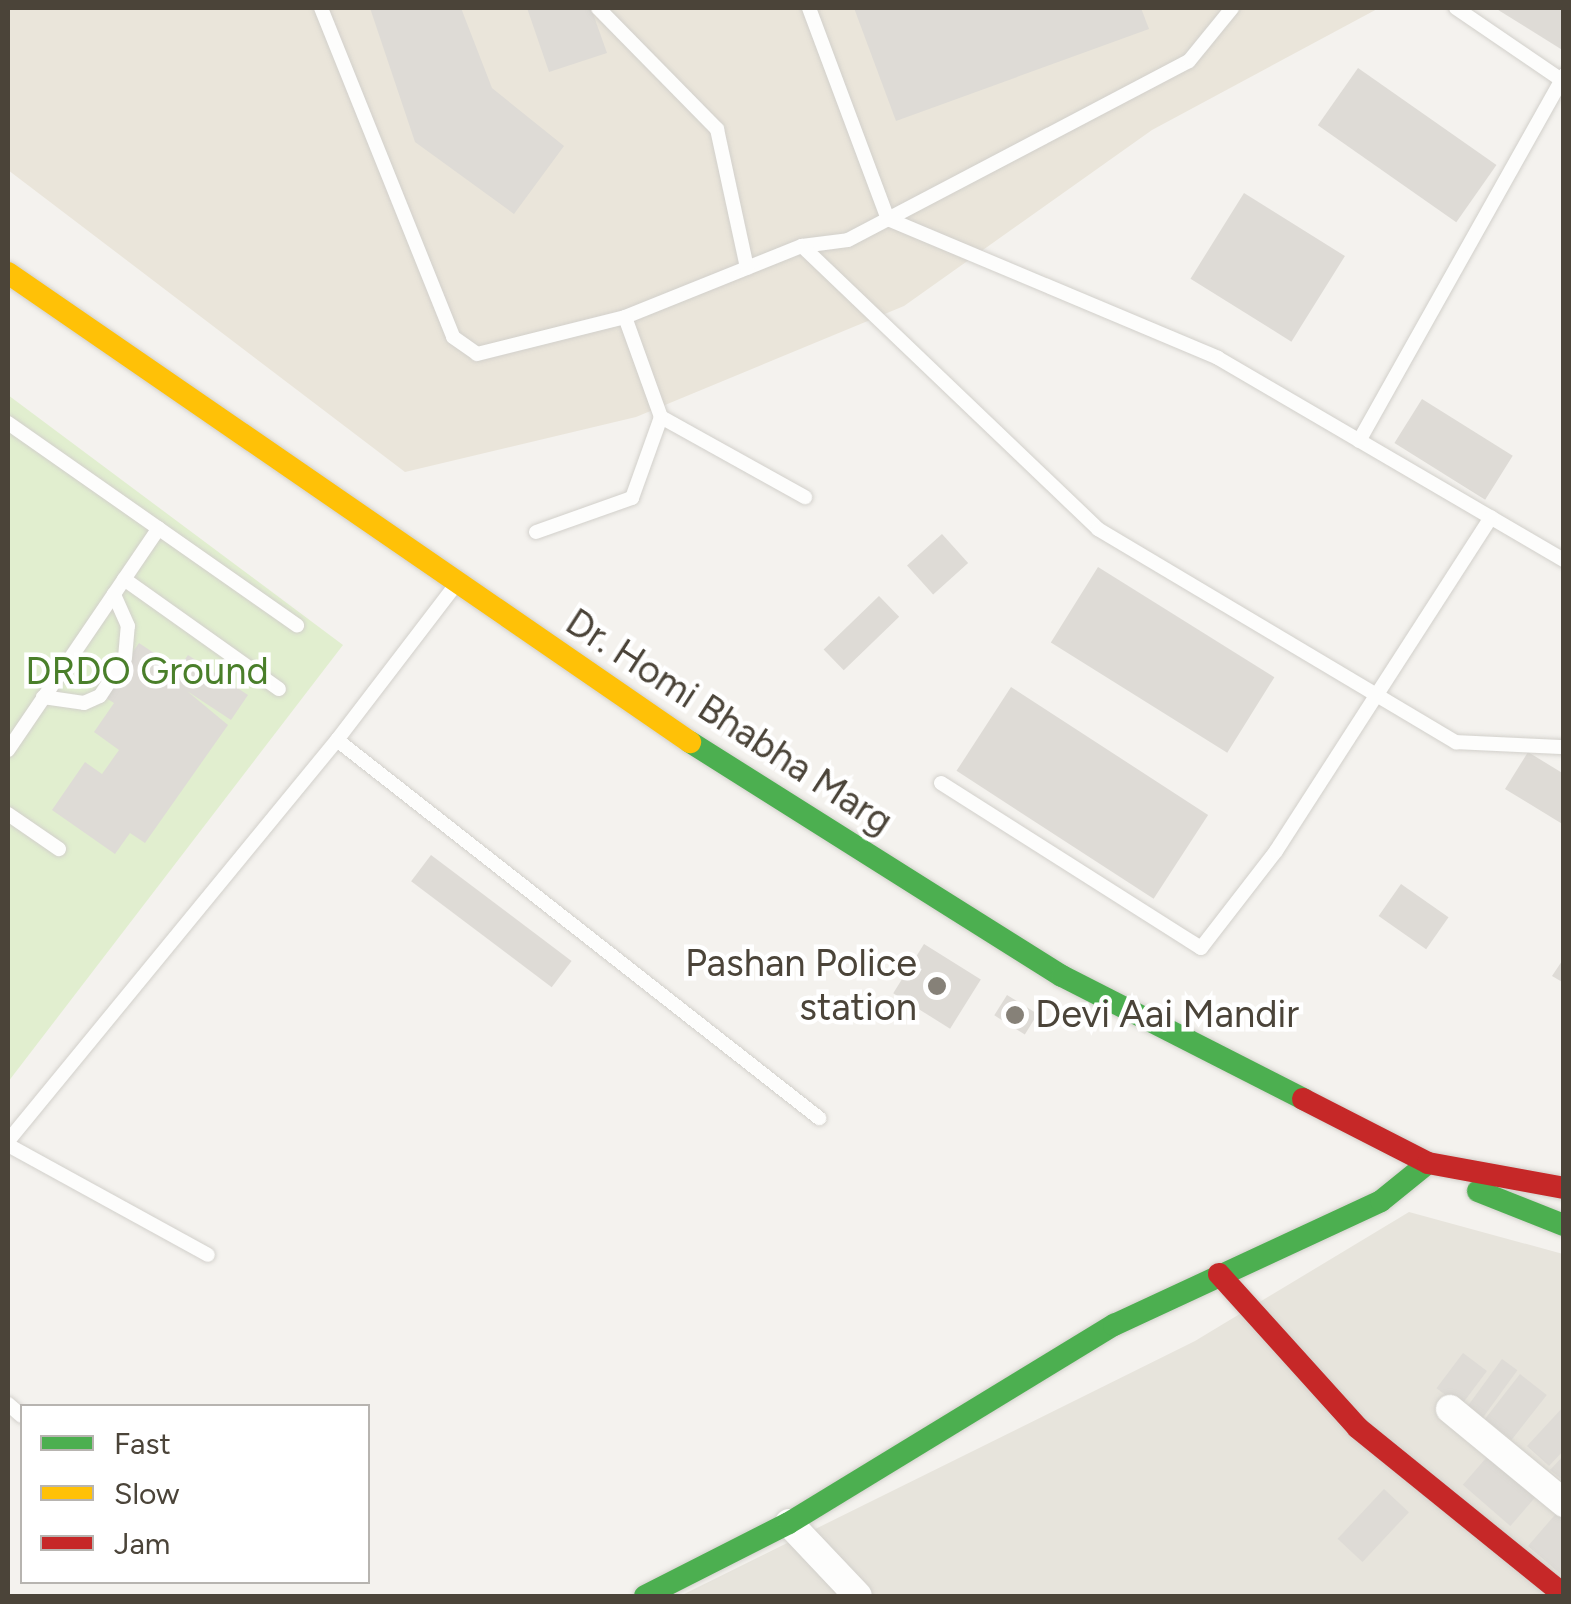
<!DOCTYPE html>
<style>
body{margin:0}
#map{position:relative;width:1571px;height:1604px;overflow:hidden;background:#f4f2ee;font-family:Figtree,sans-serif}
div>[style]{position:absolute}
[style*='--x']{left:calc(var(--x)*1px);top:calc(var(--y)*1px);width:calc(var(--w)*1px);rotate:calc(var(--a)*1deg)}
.residential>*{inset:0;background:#e7e4dc}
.education>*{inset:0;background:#eae5da}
.green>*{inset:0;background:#e1eecf}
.building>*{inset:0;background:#dedbd6;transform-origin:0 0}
.roads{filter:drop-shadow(0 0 2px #d2d0cb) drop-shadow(0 0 2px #d2d0cb)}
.lane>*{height:14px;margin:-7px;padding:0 7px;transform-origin:7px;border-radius:7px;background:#fdfdfc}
.street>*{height:28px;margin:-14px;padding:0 14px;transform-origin:14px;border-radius:14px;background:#fdfdfc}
.fast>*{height:22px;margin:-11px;padding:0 11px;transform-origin:11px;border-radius:11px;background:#4caf50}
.slow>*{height:22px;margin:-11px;padding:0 11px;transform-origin:11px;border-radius:11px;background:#ffc107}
.jam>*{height:22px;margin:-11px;padding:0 11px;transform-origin:11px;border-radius:11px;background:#c62828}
.dots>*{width:28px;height:28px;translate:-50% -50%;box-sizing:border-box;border:5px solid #fff;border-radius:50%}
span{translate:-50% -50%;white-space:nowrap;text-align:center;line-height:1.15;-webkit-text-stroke:9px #fff;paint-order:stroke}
.park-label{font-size:38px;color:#4a7f2a}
.street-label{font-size:38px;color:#4b4439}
.poi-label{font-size:38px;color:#4b4439}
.right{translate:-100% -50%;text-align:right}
.left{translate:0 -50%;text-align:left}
.frame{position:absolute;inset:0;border:10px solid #4b4439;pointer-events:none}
.legend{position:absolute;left:20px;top:1404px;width:350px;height:180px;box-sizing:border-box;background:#fff;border:2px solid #b7b4b0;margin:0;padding:12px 18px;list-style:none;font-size:30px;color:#4b4439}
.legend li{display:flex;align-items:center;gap:20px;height:50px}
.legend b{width:50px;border:2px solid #b7b4b0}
</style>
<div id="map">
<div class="residential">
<i style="clip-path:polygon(1409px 1212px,1563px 1254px,1563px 1596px,680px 1596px,1195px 1341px)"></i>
</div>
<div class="education">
<i style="clip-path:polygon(8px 8px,1379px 8px,1152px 130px,904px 306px,636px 417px,405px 472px,8px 170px)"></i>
</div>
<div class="green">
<i style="clip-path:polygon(8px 395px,343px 645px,8px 1082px)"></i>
</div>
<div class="building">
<i style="clip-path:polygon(370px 8px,461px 8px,492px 88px,564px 146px,514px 214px,415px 142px)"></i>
<i style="clip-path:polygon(527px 8px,591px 8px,607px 53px,549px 72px)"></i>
<i style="clip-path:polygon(854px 8px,1141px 8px,1149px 29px,896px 121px)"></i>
<i style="clip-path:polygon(1495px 8px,1564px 8px,1564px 51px)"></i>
<i style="left:1358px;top:68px;width:169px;height:70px;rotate:35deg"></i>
<i style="left:1244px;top:193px;width:119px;height:101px;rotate:32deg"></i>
<i style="left:1422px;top:399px;width:107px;height:52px;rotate:32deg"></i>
<i style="left:942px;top:534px;width:39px;height:47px;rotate:48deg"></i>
<i style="left:1098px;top:567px;width:208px;height:89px;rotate:32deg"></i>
<i style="left:879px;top:596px;width:29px;height:77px;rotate:46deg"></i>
<i style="clip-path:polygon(139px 643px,178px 669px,188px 655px,248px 695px,231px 720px,187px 691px,228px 725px,145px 843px,130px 833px,115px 854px,52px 810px,85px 762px,102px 774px,119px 750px,94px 732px,114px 703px,103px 696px)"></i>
<i style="left:1011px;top:687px;width:235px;height:100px;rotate:33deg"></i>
<i style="clip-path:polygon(1528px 752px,1564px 774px,1564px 825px,1505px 789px)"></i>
<i style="left:431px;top:855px;width:176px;height:33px;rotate:37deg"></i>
<i style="left:1401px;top:884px;width:58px;height:39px;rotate:35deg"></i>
<i style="left:924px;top:944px;width:67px;height:58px;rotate:32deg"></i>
<i style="clip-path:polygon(1564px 958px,1564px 983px,1552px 976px)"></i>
<i style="left:1007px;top:995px;width:36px;height:24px;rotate:32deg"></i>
<i style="left:1463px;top:1353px;width:30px;height:44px;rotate:37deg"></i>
<i style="left:1502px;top:1359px;width:19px;height:60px;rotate:36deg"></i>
<i style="left:1520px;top:1374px;width:34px;height:57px;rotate:38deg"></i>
<i style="clip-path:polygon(1564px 1406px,1564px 1450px,1549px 1466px,1527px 1446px)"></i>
<i style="left:1493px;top:1450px;width:63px;height:46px;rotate:41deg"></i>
<i style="clip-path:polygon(1564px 1455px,1564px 1481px,1550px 1470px)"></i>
<i style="left:1384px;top:1489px;width:34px;height:68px;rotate:43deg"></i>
<i style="clip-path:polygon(1560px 1509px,1564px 1511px,1564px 1577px,1528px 1546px)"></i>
</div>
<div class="roads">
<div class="lane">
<i style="--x:321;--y:8;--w:354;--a:68.1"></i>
<i style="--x:453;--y:337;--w:29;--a:35"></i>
<i style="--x:477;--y:354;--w:153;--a:-14"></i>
<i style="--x:625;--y:317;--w:191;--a:-21.9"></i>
<i style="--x:802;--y:246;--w:46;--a:-7.4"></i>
<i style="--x:848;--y:240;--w:385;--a:-27.7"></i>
<i style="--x:1189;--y:61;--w:68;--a:-50.9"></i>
<i style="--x:598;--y:8;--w:170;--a:45.5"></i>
<i style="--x:717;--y:129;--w:142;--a:77.8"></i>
<i style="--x:809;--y:8;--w:225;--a:69.5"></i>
<i style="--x:888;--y:219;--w:358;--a:22.8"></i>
<i style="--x:1218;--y:358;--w:401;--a:30.3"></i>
<i style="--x:1456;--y:8;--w:126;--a:34.3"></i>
<i style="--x:802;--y:246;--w:410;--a:43.7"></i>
<i style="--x:1098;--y:529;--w:417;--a:30.8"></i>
<i style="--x:1456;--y:742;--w:108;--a:2.7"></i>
<i style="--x:661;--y:417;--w:165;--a:29.1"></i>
<i style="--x:8;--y:423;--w:353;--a:35"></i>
<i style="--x:1359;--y:441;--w:420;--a:-60.7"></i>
<i style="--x:536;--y:532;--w:102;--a:-19.5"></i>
<i style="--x:632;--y:498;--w:86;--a:-70.3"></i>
<i style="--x:661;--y:417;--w:106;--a:-109.8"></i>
<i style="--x:124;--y:579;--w:190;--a:35.4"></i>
<i style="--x:43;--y:697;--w:41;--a:8.3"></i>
<i style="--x:84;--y:703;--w:17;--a:-24"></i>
<i style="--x:100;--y:696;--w:45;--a:-56.7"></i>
<i style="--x:125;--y:658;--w:32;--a:-85"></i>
<i style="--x:128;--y:626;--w:35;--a:-114"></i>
<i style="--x:337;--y:740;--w:613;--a:38.1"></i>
<i style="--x:8;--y:750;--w:268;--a:-55.8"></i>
<i style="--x:941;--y:783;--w:308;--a:32.4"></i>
<i style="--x:1201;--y:948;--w:123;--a:-52.3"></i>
<i style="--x:1276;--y:851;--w:397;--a:-57.2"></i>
<i style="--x:8;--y:814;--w:62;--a:34.5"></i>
<i style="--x:8;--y:1141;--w:519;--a:-50.63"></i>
<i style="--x:337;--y:740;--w:198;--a:-52.6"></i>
<i style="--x:8;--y:1145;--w:228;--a:28.8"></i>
<i style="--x:8;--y:1404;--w:18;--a:41"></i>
</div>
<div class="street">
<i style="--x:1450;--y:1409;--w:148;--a:39.5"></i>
<i style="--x:789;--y:1523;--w:100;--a:46.6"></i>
</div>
<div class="fast">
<i style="--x:690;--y:742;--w:439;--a:32.2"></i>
<i style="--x:1062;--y:976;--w:271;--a:27"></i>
<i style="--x:1478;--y:1191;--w:92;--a:21.6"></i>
<i style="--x:645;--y:1596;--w:161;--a:-26.9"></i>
<i style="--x:789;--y:1523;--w:381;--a:-31.4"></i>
<i style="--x:1114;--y:1325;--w:294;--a:-24.9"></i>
<i style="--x:1381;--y:1201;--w:60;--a:-39"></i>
</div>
<div class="slow">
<i style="--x:8;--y:273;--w:828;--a:34.52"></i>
</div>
<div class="jam">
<i style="--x:1303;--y:1099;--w:140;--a:27.1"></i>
<i style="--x:1428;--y:1163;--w:138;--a:10.4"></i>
<i style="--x:1219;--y:1274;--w:207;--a:47.9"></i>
<i style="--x:1358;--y:1428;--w:265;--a:39"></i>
</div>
</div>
<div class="dots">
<i style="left:937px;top:986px;background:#868178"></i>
<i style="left:1015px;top:1015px;background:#868178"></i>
</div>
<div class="park-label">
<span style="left:147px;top:672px">DRDO Ground</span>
</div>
<div class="street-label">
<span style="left:729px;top:722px;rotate:33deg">Dr. Homi Bhabha Marg</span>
</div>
<div class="poi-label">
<span class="right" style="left:917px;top:986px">Pashan Police<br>station</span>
<span class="left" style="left:1035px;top:1015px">Devi Aai Mandir</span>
</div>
<div class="frame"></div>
<ul class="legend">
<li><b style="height:12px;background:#4caf50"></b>Fast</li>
<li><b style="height:12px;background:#ffc107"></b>Slow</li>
<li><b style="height:12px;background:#c62828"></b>Jam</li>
</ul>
</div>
